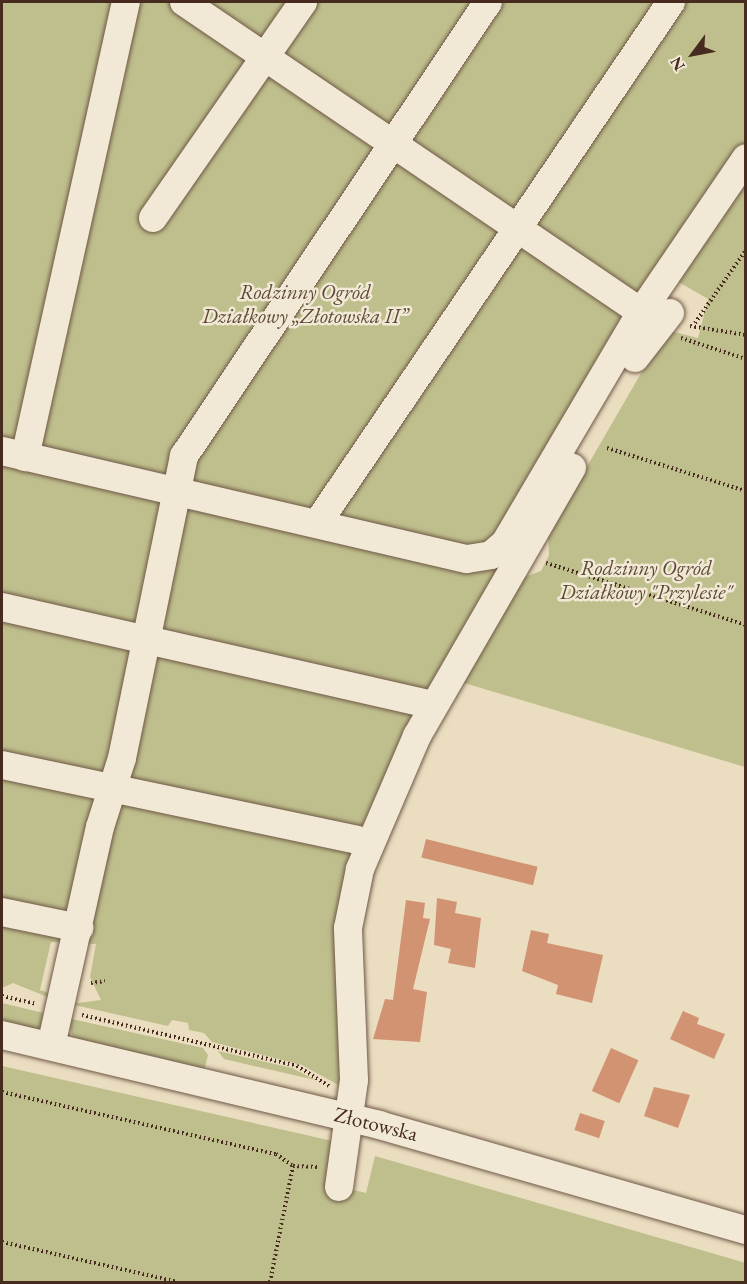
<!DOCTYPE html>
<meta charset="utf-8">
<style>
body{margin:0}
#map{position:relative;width:747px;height:1284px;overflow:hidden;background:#eaddc0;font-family:"EB Garamond",serif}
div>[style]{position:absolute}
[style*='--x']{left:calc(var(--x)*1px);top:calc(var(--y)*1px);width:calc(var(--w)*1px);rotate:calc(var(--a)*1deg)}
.green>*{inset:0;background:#bfbf8d}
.building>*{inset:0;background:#d19372;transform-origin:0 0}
.path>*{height:4px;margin-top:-2px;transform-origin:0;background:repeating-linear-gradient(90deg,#462b1e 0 1.5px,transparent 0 4.5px)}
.roads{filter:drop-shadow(0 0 2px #6f5846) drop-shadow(0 0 2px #6f5846)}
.minor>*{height:28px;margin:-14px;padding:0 14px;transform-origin:14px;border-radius:14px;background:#f1e9d6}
span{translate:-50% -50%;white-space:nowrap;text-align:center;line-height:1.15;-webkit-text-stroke:5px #f1e9d6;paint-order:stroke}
.park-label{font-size:21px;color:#5e4934;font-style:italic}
.street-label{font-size:21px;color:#462b1e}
.frame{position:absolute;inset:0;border:3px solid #462b1e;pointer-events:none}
.north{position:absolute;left:663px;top:24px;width:60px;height:60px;-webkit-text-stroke:4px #f1e9d6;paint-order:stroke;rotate:238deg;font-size:16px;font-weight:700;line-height:24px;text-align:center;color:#462b1e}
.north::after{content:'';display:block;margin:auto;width:21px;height:27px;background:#462b1e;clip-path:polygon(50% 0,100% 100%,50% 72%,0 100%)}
</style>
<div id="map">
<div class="green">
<i style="clip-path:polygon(2px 2px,745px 2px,745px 767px,461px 682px,522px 578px,541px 571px,549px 555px,548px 534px,666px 330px,698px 338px,708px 299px,675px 280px,424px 703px,362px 826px,348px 869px,344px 1088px,302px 1065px,212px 1042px,204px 1033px,189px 1030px,188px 1023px,172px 1020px,168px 1026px,70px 1004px,101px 1000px,90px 977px,96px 944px,51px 942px,40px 990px,56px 995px,55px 1000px,13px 983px,2px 988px)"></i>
<i style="clip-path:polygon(2px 1003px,52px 1015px,37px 1030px,2px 1025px)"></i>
<i style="clip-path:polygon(67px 1018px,203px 1048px,208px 1055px,204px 1071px,73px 1038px)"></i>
<i style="clip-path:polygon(218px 1051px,292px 1068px,315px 1080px,224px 1059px)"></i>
<i style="clip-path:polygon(2px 1066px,337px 1142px,329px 1184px,366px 1193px,375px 1156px,746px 1263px,745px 1282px,2px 1282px)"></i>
</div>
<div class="building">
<i style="left:426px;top:839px;width:115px;height:19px;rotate:14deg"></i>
<i style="clip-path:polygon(437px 898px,457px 902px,455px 913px,481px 918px,475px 968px,448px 963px,451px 949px,434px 945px)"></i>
<i style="clip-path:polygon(406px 900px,425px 903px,423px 918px,430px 919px,413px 989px,427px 992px,420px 1042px,373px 1039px,385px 999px,393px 1000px)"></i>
<i style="clip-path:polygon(531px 930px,549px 934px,547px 943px,603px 955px,592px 1003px,556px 994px,558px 985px,522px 971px)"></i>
<i style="clip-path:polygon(683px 1011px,699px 1018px,697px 1024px,725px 1034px,714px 1059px,670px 1039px)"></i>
<i style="left:611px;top:1048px;width:30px;height:47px;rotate:24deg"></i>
<i style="clip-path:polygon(654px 1087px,690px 1095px,678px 1128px,644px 1116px)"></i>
<i style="left:580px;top:1113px;width:26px;height:18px;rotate:18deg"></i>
</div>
<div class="path">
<i style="--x:695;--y:323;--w:89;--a:-55.1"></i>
<i style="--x:690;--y:326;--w:57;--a:9.1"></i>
<i style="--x:681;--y:338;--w:68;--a:17.9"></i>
<i style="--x:607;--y:448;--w:145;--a:17.2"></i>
<i style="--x:546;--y:563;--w:209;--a:17.2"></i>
<i style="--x:91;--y:983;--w:14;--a:-8"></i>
<i style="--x:2;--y:996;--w:35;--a:13"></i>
<i style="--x:82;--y:1015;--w:221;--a:13.3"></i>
<i style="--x:297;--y:1066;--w:38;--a:32"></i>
<i style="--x:2;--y:1092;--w:281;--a:12.8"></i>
<i style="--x:276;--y:1154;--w:21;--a:35"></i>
<i style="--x:2;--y:1242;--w:180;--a:12.8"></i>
<i style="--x:270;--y:1282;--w:118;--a:-78.8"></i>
<i style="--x:293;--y:1166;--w:26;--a:2"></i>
</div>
<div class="roads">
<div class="minor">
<i style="--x:184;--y:2;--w:552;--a:34.15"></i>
<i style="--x:153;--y:218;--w:263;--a:-55.2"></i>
<i style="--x:635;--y:358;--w:57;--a:-52.1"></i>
<i style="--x:2;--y:451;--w:477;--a:13.1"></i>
<i style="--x:467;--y:559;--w:24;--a:-9"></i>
<i style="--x:491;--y:555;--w:18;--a:-41"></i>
<i style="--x:505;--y:543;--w:268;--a:-59.5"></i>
<i style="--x:641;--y:312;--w:186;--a:-55.7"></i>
<i style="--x:25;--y:457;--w:466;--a:-77.5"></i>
<i style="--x:319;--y:521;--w:627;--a:-55.85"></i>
<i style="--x:2;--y:607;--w:433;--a:12.8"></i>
<i style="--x:2;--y:765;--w:363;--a:11.9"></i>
<i style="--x:2;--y:912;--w:79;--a:11.7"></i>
<i style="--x:2;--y:1035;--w:388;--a:13.4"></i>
<i style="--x:379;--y:1125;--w:382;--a:16"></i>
<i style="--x:51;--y:1046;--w:224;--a:-77.4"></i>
<i style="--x:100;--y:827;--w:72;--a:-72.3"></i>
<i style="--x:122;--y:758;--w:308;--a:-78.4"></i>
<i style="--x:184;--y:456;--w:546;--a:-56.19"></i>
<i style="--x:339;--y:1187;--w:108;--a:-82"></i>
<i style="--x:354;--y:1080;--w:152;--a:-92.3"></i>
<i style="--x:348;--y:928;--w:60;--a:-78.5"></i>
<i style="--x:360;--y:869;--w:145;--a:-66.8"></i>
<i style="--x:417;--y:736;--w:310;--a:-60"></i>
</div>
</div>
<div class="park-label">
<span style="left:305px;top:304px">Rodzinny Ogród<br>Działkowy „Złotowska II”</span>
<span style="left:646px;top:580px">Rodzinny Ogród<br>Działkowy "Przylesie"</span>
</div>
<div class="street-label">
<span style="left:376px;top:1124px;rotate:14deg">Złotowska</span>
</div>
<div class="frame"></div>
<div class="north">N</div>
</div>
